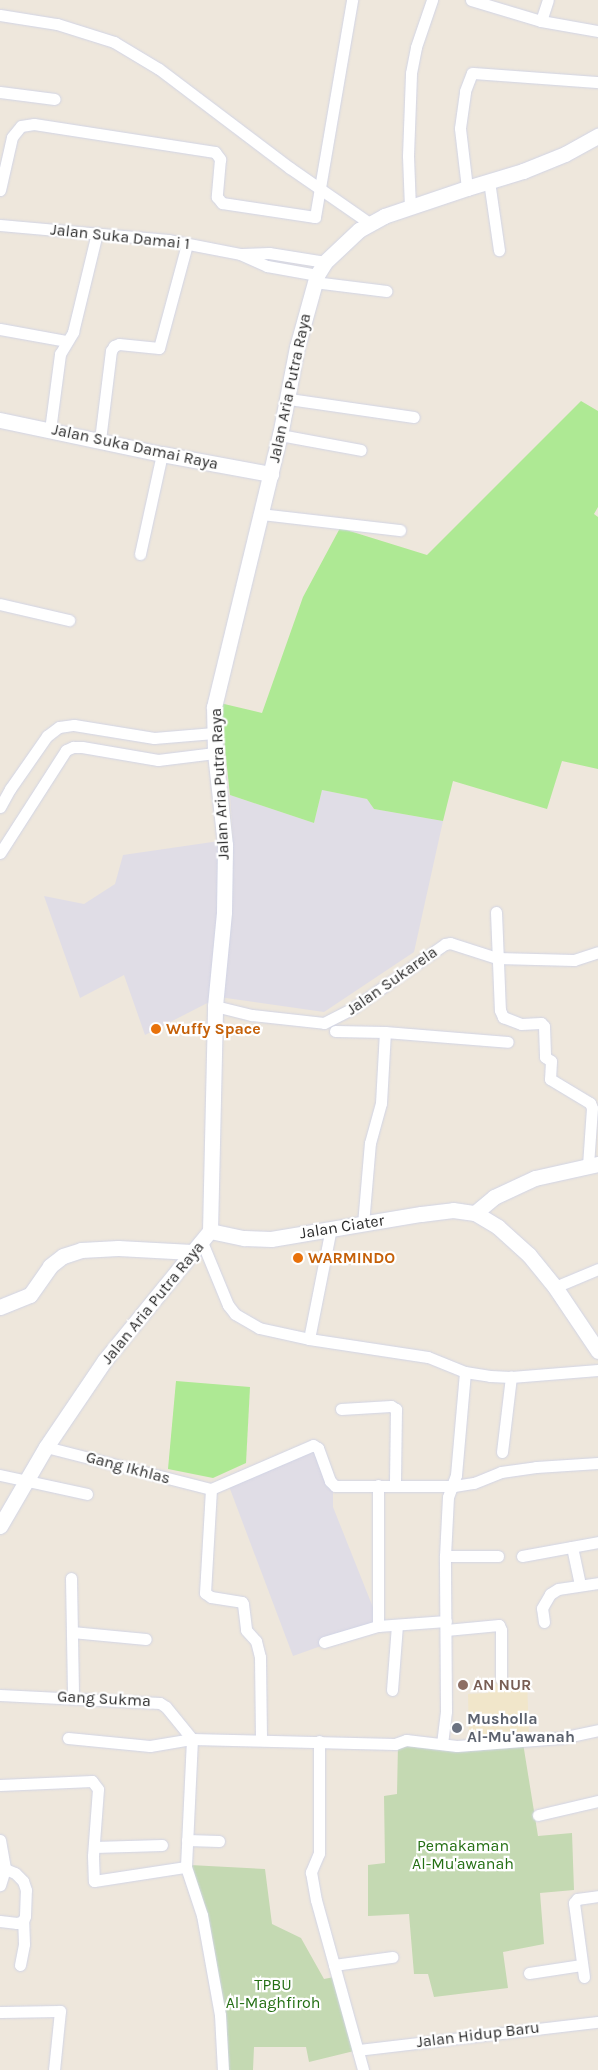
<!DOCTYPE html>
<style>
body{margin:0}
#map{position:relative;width:598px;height:2070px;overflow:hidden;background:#eee7dc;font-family:Karla,sans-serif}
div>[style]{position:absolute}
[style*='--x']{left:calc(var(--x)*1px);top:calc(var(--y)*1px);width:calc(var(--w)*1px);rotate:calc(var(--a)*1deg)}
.industrial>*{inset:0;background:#e0dde6}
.education>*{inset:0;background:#f1e6ca}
.green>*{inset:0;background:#aee994}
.cemetery>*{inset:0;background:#c4d9b2}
.roads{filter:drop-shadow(0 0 1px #d1d4e5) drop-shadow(0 0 1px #d1d4e5)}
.street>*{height:11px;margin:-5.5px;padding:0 5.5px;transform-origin:5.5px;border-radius:5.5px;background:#fff}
.secondary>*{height:15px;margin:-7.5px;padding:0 7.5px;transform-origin:7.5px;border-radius:7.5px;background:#fff}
.dots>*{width:14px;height:14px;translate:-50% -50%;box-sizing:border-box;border:2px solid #fff;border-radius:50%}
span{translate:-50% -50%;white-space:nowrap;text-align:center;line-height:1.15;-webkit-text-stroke:4.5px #fff;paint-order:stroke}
.street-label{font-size:16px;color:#2b2b2b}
.food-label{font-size:16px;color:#c56008;font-weight:700}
.left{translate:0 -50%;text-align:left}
.education-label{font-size:16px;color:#785e54;font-weight:700}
.worship-label{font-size:16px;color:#5b616d;font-weight:700}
.park-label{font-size:16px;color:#246f14}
</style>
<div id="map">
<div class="industrial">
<i style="clip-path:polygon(322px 790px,367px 799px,374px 809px,443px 821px,414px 952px,324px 1012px,219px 997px,145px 1035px,124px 975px,80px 998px,44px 896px,84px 904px,115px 884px,123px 855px,233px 839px,230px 795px,314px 823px)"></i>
<i style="clip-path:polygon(317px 1446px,333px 1489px,333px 1507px,380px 1625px,293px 1656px,227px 1481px)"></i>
</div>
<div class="education">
<i style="clip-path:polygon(527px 1678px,529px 1739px,469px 1741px,468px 1694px,488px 1693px,488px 1679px)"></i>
</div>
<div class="green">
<i style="clip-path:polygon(581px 401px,598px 411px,598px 507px,594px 514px,598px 517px,598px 769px,562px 761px,547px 809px,453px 781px,443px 821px,374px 809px,367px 799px,322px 790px,314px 823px,230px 795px,220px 703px,262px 713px,303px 597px,340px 528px,427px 555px)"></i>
<i style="clip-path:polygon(176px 1381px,250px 1387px,246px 1463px,213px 1478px,168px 1469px)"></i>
</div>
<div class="cemetery">
<i style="clip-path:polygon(523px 1743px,538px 1836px,572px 1833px,574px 1890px,540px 1893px,544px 1944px,503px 1952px,508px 1988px,434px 1997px,428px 1974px,414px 1974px,409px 1914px,368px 1916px,368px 1865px,385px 1863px,384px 1796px,397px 1794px,398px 1744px)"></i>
<i style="clip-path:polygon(190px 1865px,265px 1869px,272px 1924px,301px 1938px,324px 1979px,334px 1977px,354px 2051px,309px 2062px,306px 2047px,254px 2047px,253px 2070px,228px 2070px)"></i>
</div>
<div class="roads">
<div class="street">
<i style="--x:471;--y:0;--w:73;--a:16.7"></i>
<i style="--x:541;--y:21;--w:58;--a:10"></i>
<i style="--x:0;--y:15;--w:58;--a:9"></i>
<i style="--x:57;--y:24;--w:60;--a:17.5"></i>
<i style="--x:114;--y:42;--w:52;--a:31"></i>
<i style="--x:159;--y:69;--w:164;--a:37.1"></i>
<i style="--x:290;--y:168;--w:98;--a:34.7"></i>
<i style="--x:541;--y:21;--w:22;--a:-72"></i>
<i style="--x:0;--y:92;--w:55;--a:7.3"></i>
<i style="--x:489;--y:181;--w:70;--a:81.8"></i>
<i style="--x:467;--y:188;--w:60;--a:-96.7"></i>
<i style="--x:460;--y:128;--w:37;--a:-82"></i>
<i style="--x:465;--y:91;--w:19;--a:-69"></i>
<i style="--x:472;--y:73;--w:126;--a:4.1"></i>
<i style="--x:0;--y:190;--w:54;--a:-77.2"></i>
<i style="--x:12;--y:137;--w:14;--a:-51"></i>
<i style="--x:21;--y:126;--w:13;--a:-9"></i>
<i style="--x:34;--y:124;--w:183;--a:8.8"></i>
<i style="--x:215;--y:152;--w:9;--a:54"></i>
<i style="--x:220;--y:159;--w:38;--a:95"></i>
<i style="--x:217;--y:197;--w:8;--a:50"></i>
<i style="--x:222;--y:203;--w:94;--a:8.6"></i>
<i style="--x:315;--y:217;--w:220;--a:-80.3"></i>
<i style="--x:410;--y:208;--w:52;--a:-92.2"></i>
<i style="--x:408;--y:156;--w:83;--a:-87.9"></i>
<i style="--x:411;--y:73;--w:26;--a:-79"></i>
<i style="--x:416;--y:47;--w:50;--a:-71.2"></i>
<i style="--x:0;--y:225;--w:169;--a:5.1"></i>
<i style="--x:168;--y:240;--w:73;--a:11"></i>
<i style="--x:240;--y:254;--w:30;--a:24"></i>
<i style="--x:267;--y:266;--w:51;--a:10.2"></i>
<i style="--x:242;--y:254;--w:27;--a:-2"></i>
<i style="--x:269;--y:253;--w:57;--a:9.1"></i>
<i style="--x:314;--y:282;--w:73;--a:7.1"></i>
<i style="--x:0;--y:329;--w:68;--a:10.2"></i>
<i style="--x:289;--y:399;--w:126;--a:8.2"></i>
<i style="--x:50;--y:430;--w:77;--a:-82.5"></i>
<i style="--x:60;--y:354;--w:26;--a:-59"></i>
<i style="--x:73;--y:332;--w:102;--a:-76.4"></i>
<i style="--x:280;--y:435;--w:82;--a:10.5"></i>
<i style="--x:100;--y:440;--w:90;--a:-83"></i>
<i style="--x:111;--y:351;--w:6;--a:-59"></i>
<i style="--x:114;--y:346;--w:5;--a:-22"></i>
<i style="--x:119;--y:344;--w:40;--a:5.7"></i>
<i style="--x:159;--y:348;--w:108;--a:-74.9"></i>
<i style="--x:261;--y:514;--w:140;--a:6.6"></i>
<i style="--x:140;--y:554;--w:102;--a:-77.6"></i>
<i style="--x:0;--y:604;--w:71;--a:13.1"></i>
<i style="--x:0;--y:807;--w:21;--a:-61"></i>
<i style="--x:10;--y:789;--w:65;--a:-55.1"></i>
<i style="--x:47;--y:736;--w:15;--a:-37"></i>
<i style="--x:59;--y:727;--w:15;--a:-8"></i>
<i style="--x:74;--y:725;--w:81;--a:9.2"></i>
<i style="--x:154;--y:738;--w:60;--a:-4.8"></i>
<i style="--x:0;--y:853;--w:122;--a:-57.3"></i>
<i style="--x:66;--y:750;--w:8;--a:-23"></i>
<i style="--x:73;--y:747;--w:9;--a:0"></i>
<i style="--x:82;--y:747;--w:77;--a:9.7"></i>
<i style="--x:158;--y:760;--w:57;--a:-7"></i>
<i style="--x:496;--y:912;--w:98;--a:87.7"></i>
<i style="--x:500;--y:1010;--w:8;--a:67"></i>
<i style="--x:503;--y:1017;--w:19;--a:21"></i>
<i style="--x:521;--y:1024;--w:20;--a:-3"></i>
<i style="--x:541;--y:1023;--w:4;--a:45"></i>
<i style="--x:544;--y:1026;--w:31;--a:88"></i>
<i style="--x:545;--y:1057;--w:7;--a:34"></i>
<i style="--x:551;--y:1061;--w:18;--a:93"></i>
<i style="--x:550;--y:1079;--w:47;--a:31"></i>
<i style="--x:590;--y:1103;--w:5;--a:68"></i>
<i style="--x:592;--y:1108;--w:57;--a:94"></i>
<i style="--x:215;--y:1006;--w:38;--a:14"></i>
<i style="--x:252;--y:1015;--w:72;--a:6.3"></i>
<i style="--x:324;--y:1023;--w:33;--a:-27"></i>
<i style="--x:353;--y:1008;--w:112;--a:-34.8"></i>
<i style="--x:445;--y:944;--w:5;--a:-11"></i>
<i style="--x:450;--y:943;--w:49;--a:17.7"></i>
<i style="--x:497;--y:958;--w:77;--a:1.5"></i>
<i style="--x:574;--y:960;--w:25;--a:-18"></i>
<i style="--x:335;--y:1031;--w:50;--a:1.1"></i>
<i style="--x:385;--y:1032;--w:123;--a:4.6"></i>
<i style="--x:363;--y:1224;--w:81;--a:-85.1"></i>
<i style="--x:370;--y:1143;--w:41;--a:-74.6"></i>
<i style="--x:381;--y:1103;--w:71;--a:-86.8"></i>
<i style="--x:202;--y:1242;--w:68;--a:67.6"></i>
<i style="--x:228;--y:1305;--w:11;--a:52"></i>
<i style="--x:235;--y:1314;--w:28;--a:30"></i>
<i style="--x:259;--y:1328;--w:51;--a:12.4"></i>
<i style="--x:309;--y:1339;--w:120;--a:8.6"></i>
<i style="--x:428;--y:1357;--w:40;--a:22"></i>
<i style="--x:465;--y:1372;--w:25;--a:9"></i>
<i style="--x:490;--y:1376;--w:21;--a:3"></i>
<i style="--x:511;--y:1377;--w:87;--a:-4.6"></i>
<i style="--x:555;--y:1287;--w:47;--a:-22.7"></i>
<i style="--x:309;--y:1339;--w:113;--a:-78.8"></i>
<i style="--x:341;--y:1409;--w:50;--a:-3.4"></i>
<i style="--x:391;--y:1406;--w:6;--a:31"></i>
<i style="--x:396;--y:1409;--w:76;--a:90.8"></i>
<i style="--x:46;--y:1447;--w:170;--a:14.3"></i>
<i style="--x:502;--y:1452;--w:76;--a:-83.2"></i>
<i style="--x:0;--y:1475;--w:89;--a:12.3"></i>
<i style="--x:211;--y:1489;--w:111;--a:-23.3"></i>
<i style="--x:313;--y:1445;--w:6;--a:31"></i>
<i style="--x:318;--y:1448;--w:35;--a:70"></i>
<i style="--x:330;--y:1481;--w:7;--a:45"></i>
<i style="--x:335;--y:1486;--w:119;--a:0"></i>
<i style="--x:454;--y:1486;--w:20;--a:-9"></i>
<i style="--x:474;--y:1483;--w:29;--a:-22"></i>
<i style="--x:501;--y:1472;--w:35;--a:-8"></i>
<i style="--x:536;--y:1467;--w:62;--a:-3.7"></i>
<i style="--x:211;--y:1489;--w:104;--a:93.3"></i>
<i style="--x:205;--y:1593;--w:7;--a:34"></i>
<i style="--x:211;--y:1597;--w:31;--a:9"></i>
<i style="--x:242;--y:1602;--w:2;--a:63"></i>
<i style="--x:243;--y:1604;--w:26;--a:83"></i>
<i style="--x:246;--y:1630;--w:15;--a:48"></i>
<i style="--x:256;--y:1641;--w:16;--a:76"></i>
<i style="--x:260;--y:1657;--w:83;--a:89.3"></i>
<i style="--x:572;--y:1547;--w:34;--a:78"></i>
<i style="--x:445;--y:1556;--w:53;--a:0"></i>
<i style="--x:522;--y:1556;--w:77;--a:-10.4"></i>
<i style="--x:71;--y:1578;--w:119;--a:89"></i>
<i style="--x:544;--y:1622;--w:14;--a:-98"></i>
<i style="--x:542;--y:1608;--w:16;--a:-60"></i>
<i style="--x:550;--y:1594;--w:9;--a:-32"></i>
<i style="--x:558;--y:1589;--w:40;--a:-8.5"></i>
<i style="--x:378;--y:1626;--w:68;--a:-4.2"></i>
<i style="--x:446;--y:1630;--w:53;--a:-5.4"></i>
<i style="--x:499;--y:1625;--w:5;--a:68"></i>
<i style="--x:501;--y:1630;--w:49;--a:90"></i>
<i style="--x:72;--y:1632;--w:74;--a:5.4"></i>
<i style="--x:324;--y:1642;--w:56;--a:-16.5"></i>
<i style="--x:378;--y:1626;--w:141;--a:-90"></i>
<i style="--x:392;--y:1690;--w:65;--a:-85.6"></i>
<i style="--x:0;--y:1695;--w:160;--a:2.9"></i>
<i style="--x:160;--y:1703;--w:7;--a:34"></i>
<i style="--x:166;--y:1707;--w:41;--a:50.9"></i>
<i style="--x:68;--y:1738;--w:82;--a:5.6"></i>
<i style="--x:150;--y:1746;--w:43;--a:-9.5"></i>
<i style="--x:192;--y:1739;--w:203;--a:1.4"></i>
<i style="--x:395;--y:1744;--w:12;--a:-20"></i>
<i style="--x:406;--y:1740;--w:51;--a:6.7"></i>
<i style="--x:457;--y:1746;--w:104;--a:-4.4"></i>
<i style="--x:561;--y:1738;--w:38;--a:-12"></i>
<i style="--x:192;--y:1739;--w:128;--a:92.7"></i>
<i style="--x:186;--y:1867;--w:51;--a:71.6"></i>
<i style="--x:202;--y:1915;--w:102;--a:79.8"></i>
<i style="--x:220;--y:2015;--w:55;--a:86.9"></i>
<i style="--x:319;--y:1741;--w:112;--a:90"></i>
<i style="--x:319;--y:1853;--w:21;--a:113"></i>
<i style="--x:311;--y:1872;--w:28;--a:80"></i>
<i style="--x:316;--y:1900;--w:176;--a:74.5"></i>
<i style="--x:442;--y:1744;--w:33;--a:-83"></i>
<i style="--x:446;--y:1711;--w:155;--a:-90.4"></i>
<i style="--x:445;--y:1556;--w:59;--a:-87.1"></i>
<i style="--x:448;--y:1497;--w:23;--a:-70"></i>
<i style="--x:456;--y:1475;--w:103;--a:-85"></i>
<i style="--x:0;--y:1785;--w:92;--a:-2.5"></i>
<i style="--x:92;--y:1781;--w:10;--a:53"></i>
<i style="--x:98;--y:1789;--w:67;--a:94.3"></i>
<i style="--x:93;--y:1856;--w:25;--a:88"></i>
<i style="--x:94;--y:1881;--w:93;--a:-8.7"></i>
<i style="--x:538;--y:1815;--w:62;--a:-13.1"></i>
<i style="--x:0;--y:1840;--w:29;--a:80"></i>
<i style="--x:5;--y:1869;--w:17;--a:107"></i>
<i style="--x:187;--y:1840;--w:32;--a:2"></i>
<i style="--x:94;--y:1847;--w:68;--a:-1.7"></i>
<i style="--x:0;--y:1921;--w:17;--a:7"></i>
<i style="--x:17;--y:1923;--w:6;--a:-18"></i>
<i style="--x:23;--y:1921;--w:5;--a:-68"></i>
<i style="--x:25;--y:1916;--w:26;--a:-88"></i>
<i style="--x:26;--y:1890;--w:9;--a:-108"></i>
<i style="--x:23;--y:1881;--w:11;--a:-135"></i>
<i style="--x:15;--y:1873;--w:11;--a:-158"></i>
<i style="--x:20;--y:1965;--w:21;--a:-79"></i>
<i style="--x:24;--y:1944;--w:24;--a:-92"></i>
<i style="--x:334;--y:1965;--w:59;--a:-7.9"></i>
<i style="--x:529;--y:1973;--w:53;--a:-8.7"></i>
<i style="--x:584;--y:1977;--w:75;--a:-97.7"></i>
<i style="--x:574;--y:1903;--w:5;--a:-53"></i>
<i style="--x:577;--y:1899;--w:21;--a:-8"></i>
<i style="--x:0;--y:2012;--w:60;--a:-1"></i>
<i style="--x:60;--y:2011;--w:59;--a:95.8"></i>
<i style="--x:358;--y:2050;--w:242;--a:-6.7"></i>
</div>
<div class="secondary">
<i style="--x:0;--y:420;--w:166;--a:11.9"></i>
<i style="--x:162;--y:454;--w:111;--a:10.4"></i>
<i style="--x:475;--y:1213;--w:25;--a:-40"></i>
<i style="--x:494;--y:1197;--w:45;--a:-24.9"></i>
<i style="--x:535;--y:1178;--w:65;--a:-12.5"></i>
<i style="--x:210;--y:1231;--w:35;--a:12"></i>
<i style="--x:244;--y:1238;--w:27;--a:2"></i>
<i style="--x:271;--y:1239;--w:152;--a:-9.5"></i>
<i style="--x:421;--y:1214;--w:32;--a:-7"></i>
<i style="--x:453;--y:1210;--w:22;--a:8"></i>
<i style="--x:475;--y:1213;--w:27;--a:31"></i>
<i style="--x:498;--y:1227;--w:42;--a:42.1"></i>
<i style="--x:529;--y:1255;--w:41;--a:50.9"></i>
<i style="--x:555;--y:1287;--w:77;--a:56.1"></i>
<i style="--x:0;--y:1307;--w:32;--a:-22"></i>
<i style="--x:30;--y:1295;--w:35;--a:-55"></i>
<i style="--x:50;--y:1266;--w:16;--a:-38"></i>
<i style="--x:63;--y:1256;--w:19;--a:-18"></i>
<i style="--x:81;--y:1250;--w:37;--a:-3"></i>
<i style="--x:118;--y:1248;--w:74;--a:3.1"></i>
<i style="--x:0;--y:1526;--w:91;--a:-59.8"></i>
<i style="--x:46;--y:1447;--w:105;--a:-55.9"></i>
<i style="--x:105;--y:1360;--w:166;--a:-50.9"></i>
<i style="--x:210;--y:1231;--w:225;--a:-88.7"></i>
<i style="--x:215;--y:1006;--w:94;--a:-84.5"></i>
<i style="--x:224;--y:912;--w:67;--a:-89.1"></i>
<i style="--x:225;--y:845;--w:93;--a:-96.2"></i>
<i style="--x:215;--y:753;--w:46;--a:-91.2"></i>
<i style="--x:214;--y:707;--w:280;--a:-76.4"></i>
<i style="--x:280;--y:435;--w:90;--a:-79.1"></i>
<i style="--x:297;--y:347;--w:75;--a:-74.5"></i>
<i style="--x:317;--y:275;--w:15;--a:-58"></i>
<i style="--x:325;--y:262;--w:47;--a:-43.3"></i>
<i style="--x:359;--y:230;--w:29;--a:-29"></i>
<i style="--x:384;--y:216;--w:88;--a:-18.6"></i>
<i style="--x:467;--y:188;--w:59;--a:-16.9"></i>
<i style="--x:523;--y:171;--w:45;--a:-22"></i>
<i style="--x:565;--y:154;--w:38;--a:-29"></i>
</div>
</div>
<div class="dots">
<i style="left:156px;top:1029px;background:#e8710a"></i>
<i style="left:298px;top:1258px;background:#e8710a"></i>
<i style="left:463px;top:1685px;background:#8d6e63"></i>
<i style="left:457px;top:1728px;background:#6b7280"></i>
</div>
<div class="street-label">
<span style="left:120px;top:237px;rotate:6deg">Jalan Suka Damai 1</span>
<span style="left:290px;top:388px;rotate:-78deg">Jalan Aria Putra Raya</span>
<span style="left:135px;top:447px;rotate:12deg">Jalan Suka Damai Raya</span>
<span style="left:220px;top:784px;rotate:-93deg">Jalan Aria Putra Raya</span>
<span style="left:392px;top:981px;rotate:-35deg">Jalan Sukarela</span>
<span style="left:342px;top:1227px;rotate:-9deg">Jalan Ciater</span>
<span style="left:153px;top:1303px;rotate:-51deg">Jalan Aria Putra Raya</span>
<span style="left:128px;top:1468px;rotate:15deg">Gang Ikhlas</span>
<span style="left:104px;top:1699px;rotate:3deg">Gang Sukma</span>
<span style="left:478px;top:2035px;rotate:-7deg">Jalan Hidup Baru</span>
</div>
<div class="food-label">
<span class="left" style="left:166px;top:1029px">Wuffy Space</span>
<span class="left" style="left:308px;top:1258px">WARMINDO</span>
</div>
<div class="education-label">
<span class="left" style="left:473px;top:1685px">AN NUR</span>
</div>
<div class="worship-label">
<span class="left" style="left:467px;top:1728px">Musholla<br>Al-Mu'awanah</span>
</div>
<div class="park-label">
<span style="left:463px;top:1855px">Pemakaman<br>Al-Mu'awanah</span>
<span style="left:273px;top:1994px">TPBU<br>Al-Maghfiroh</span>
</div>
</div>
